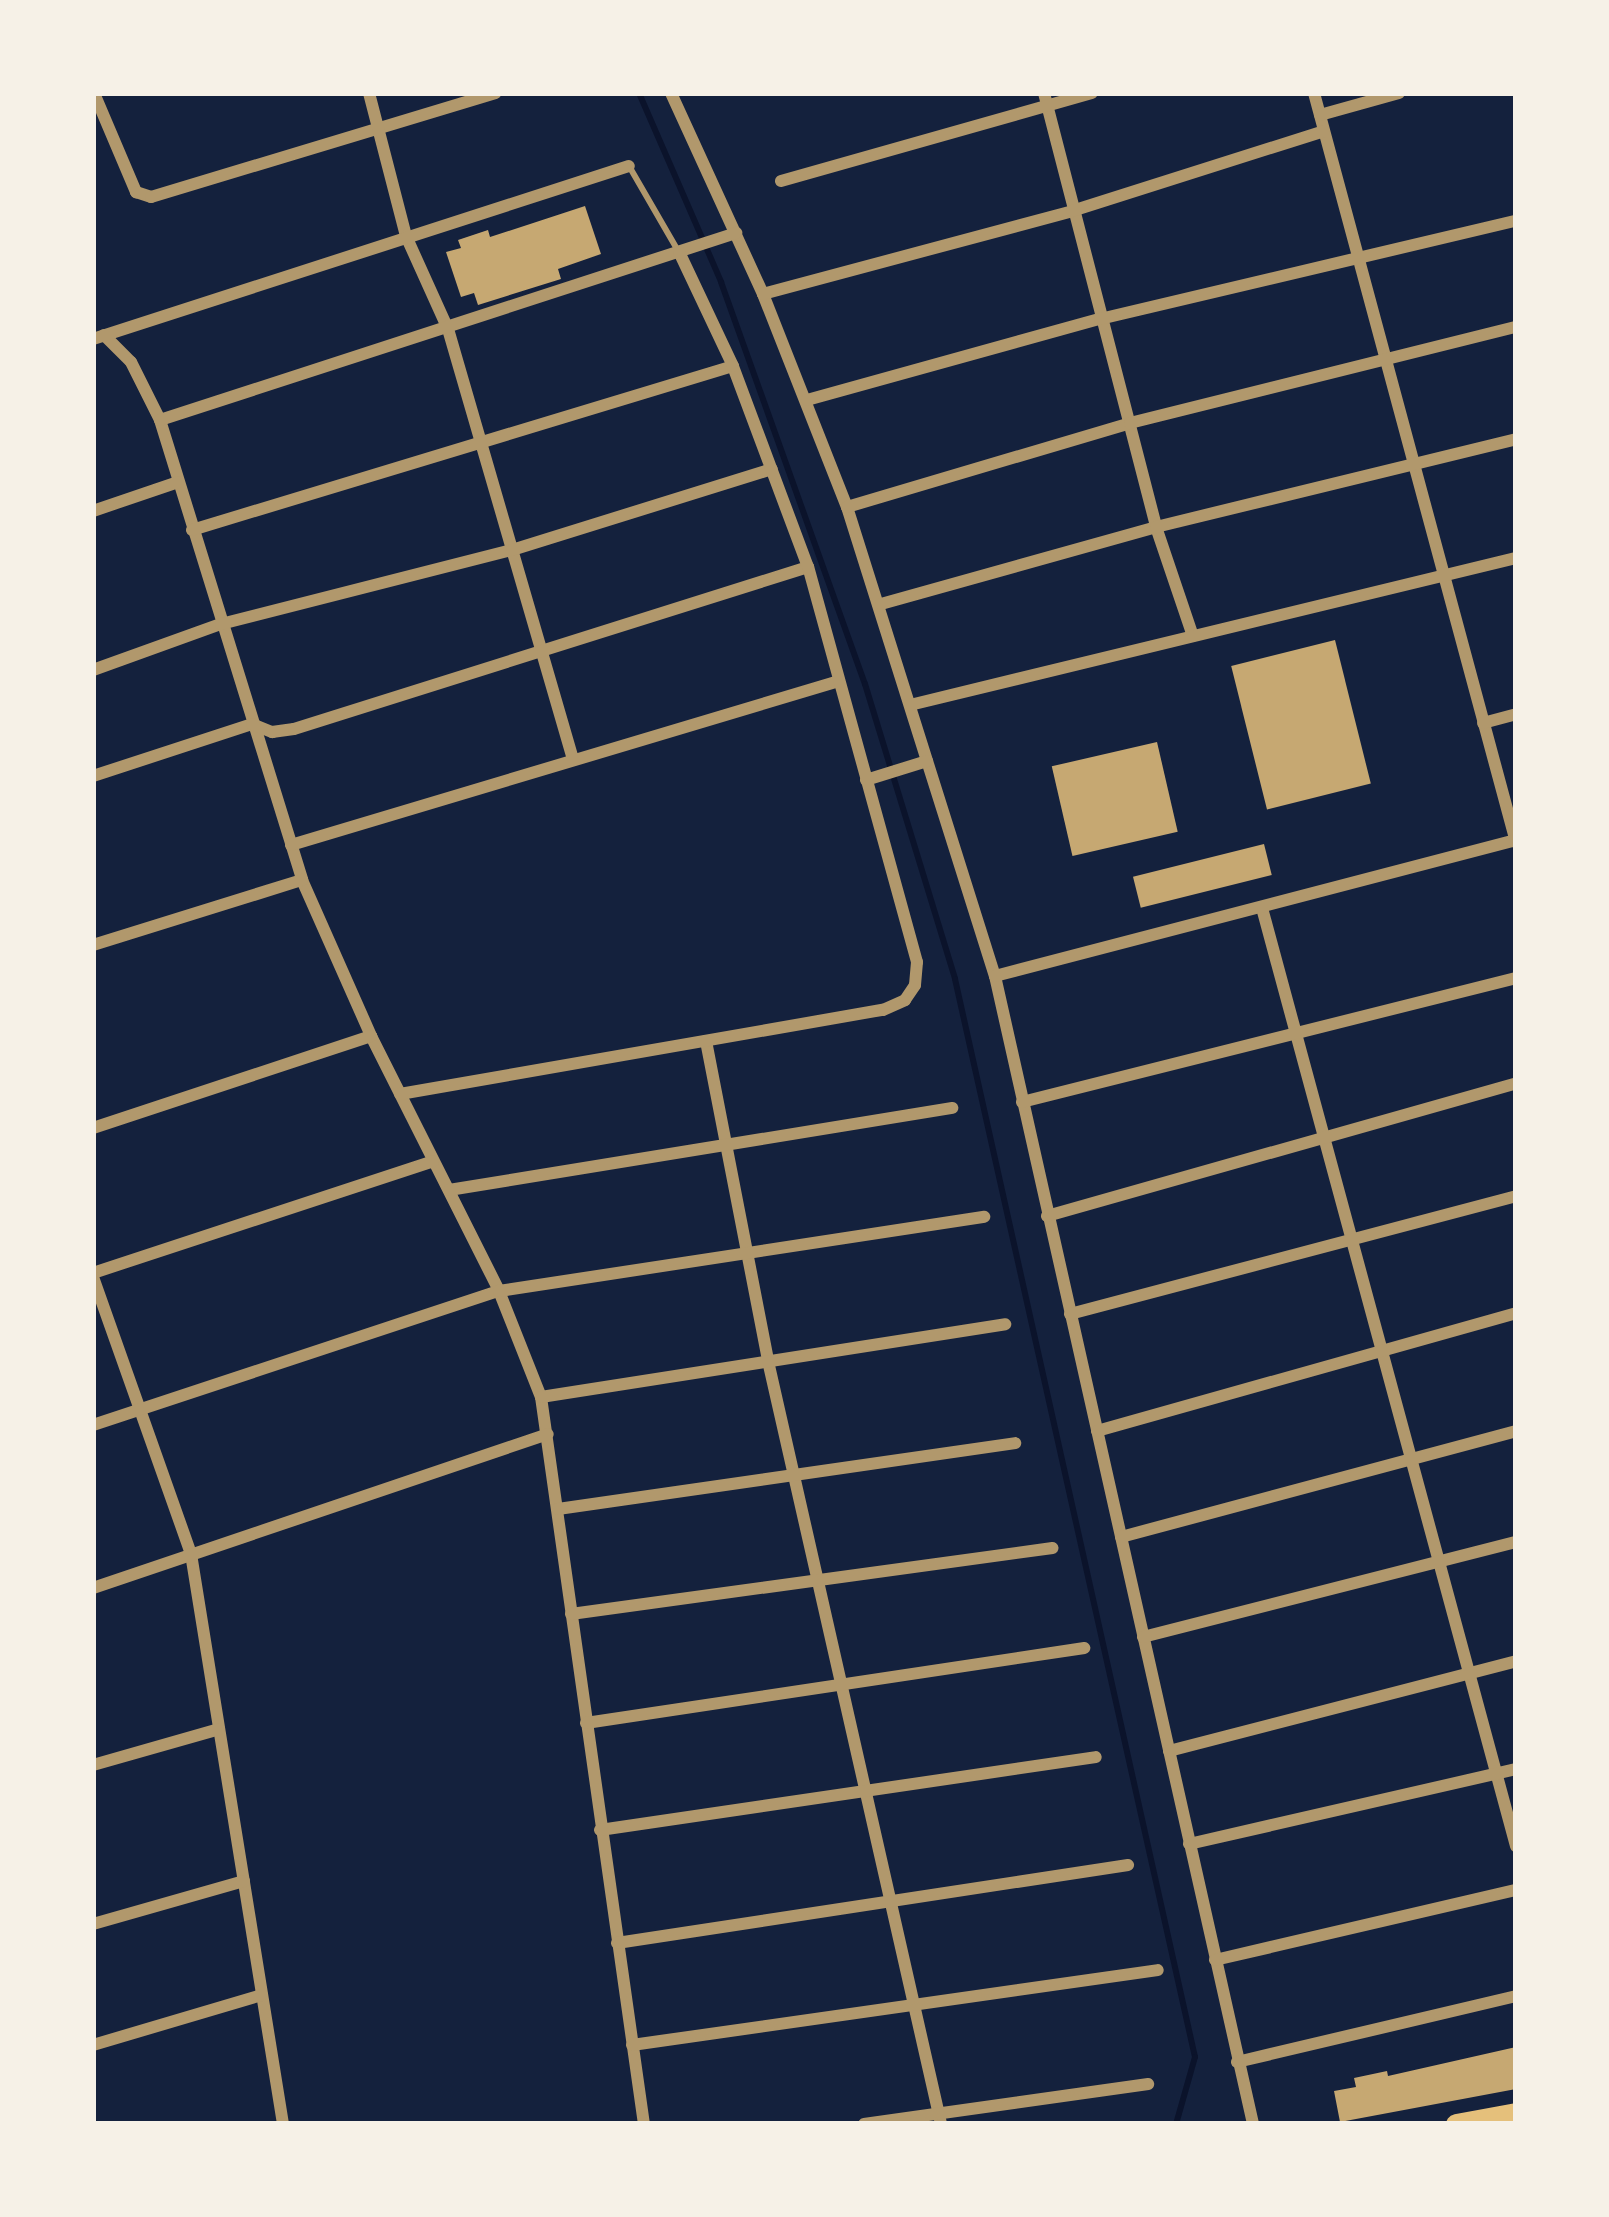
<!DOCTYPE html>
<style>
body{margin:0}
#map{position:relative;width:1609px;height:2217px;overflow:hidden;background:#14213d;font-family:"Public Sans",sans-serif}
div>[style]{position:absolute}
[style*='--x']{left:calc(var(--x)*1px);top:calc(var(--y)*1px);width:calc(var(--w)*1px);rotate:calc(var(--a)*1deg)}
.stream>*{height:6px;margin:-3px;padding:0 3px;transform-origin:3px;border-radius:3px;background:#0b132b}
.building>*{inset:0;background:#c6a872;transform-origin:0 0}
.service>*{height:6px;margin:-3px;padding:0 3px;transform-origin:3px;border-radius:3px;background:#b1986c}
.minor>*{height:12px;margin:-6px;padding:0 6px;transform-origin:6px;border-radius:6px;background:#b1986c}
.primary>*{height:21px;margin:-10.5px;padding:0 10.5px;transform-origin:10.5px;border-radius:10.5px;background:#e5c07b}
span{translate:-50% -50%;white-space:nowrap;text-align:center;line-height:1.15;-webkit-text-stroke:12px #f6f1e7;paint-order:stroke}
.frame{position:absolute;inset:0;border:96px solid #f6f1e7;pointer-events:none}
</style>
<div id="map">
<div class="stream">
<i style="--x:639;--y:93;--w:206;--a:66.5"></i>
<i style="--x:721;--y:282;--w:427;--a:70.3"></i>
<i style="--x:865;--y:684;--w:308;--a:73"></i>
<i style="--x:955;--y:979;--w:1104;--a:77.45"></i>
<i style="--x:1195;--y:2057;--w:70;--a:105.8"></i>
</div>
<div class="building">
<i style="clip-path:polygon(585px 206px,601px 254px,558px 269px,561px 279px,478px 305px,474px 293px,461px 297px,446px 252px,461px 248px,458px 240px,488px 230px,490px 237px)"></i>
<i style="left:1335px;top:640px;width:148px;height:107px;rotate:76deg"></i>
<i style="left:1157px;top:742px;width:92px;height:108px;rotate:77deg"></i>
<i style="left:1264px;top:844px;width:32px;height:135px;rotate:76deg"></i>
<i style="clip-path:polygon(1516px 2047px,1516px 2089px,1340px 2122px,1334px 2091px,1356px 2087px,1354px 2078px,1387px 2071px,1388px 2076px)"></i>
</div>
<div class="service">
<i style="--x:629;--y:166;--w:98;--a:60"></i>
</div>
<div class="minor">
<i style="--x:94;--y:93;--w:108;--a:67"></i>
<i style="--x:136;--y:192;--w:16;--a:18"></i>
<i style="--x:151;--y:197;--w:360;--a:-16.8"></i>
<i style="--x:369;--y:93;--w:148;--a:75.5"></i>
<i style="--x:406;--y:236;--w:102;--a:65.7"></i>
<i style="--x:448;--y:329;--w:447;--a:73.8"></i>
<i style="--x:671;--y:93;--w:221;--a:65.4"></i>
<i style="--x:763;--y:294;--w:229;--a:68.5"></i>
<i style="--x:847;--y:507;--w:492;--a:72.5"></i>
<i style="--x:995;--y:976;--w:1177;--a:77.33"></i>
<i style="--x:1044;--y:93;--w:448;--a:75.5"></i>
<i style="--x:1156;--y:527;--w:115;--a:71.3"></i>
<i style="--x:1314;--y:93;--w:776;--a:74.91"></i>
<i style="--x:1320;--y:115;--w:82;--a:-15.6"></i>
<i style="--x:781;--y:181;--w:323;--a:-15.8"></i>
<i style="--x:763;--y:294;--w:320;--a:-15"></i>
<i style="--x:1072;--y:211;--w:264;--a:-17.6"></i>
<i style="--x:104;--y:335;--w:38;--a:45"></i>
<i style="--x:131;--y:362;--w:65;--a:63.4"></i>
<i style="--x:160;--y:420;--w:481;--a:72.8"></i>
<i style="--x:302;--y:880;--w:171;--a:66.1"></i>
<i style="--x:371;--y:1036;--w:285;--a:63.3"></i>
<i style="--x:499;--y:1291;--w:114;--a:68.4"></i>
<i style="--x:541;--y:1397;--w:734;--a:81.94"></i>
<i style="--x:93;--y:339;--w:563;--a:-17.89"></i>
<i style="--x:807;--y:400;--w:304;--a:-15.5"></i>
<i style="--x:1100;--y:319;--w:427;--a:-13.3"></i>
<i style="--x:160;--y:420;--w:606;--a:-17.99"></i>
<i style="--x:847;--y:507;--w:295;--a:-16.5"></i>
<i style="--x:1130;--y:423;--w:398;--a:-14"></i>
<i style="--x:93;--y:511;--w:90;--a:-18.8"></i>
<i style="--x:192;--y:530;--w:565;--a:-16.86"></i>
<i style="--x:881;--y:604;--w:286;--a:-15.6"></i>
<i style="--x:1156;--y:527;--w:371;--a:-13.7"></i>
<i style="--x:93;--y:670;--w:136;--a:-19.8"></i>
<i style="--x:221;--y:624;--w:300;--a:-14.3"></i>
<i style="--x:512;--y:550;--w:272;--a:-17.3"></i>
<i style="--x:910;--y:705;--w:624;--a:-13.64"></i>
<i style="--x:1483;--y:723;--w:34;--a:-15"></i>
<i style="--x:93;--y:776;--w:167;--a:-18.1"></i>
<i style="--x:252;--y:724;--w:22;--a:22"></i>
<i style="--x:272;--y:732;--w:22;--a:-8"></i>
<i style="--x:294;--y:729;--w:539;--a:-17.49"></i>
<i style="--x:866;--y:780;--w:64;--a:-17.3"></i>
<i style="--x:291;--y:845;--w:572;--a:-16.66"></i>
<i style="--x:1262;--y:908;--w:972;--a:74.85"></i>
<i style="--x:93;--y:945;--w:219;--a:-17.3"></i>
<i style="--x:995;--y:976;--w:538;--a:-14.63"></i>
<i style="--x:706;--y:1041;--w:326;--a:79"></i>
<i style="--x:768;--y:1361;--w:782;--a:77.22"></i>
<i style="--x:400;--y:1094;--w:490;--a:-9.9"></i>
<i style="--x:883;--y:1010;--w:24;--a:-24"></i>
<i style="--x:905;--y:1000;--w:18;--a:-56"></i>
<i style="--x:915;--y:985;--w:23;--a:-85"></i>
<i style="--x:917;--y:962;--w:410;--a:-105.4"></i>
<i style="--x:808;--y:567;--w:215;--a:-110.5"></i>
<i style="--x:733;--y:366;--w:126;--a:-115.3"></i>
<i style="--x:1022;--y:1102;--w:509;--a:-14.09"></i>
<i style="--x:93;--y:1128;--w:293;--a:-18.3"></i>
<i style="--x:449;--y:1190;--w:510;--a:-9.26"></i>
<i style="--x:1047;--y:1216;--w:487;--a:-15.8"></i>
<i style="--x:93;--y:1273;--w:358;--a:-18.2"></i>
<i style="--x:93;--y:1277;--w:294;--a:70.5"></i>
<i style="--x:191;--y:1554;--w:577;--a:80.83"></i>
<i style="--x:1070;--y:1314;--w:461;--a:-14.8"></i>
<i style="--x:541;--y:1397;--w:470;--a:-8.9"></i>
<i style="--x:93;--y:1425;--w:428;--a:-18.3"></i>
<i style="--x:499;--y:1291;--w:491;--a:-8.7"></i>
<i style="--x:1097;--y:1431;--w:435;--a:-15.7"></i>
<i style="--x:558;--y:1509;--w:462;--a:-8.2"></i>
<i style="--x:1121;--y:1537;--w:409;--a:-15"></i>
<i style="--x:93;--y:1588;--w:480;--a:-18.7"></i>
<i style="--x:571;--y:1614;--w:486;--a:-7.8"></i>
<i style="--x:1143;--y:1637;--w:385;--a:-14.3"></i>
<i style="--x:586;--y:1723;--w:504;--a:-8.56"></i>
<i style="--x:1169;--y:1751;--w:358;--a:-14.5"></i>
<i style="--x:93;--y:1765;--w:131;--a:-15.9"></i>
<i style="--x:600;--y:1830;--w:501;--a:-8.37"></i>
<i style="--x:1189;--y:1844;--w:335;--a:-12.9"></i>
<i style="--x:93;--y:1924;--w:157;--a:-15.9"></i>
<i style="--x:617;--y:1943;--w:517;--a:-8.68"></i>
<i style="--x:1215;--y:1960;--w:309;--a:-13.1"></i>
<i style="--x:93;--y:2045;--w:176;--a:-16.5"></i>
<i style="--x:632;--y:2045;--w:531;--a:-8.11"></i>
<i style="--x:1237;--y:2062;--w:287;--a:-13.3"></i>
<i style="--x:864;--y:2124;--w:287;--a:-8"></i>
</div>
<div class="primary">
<i style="--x:1456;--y:2124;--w:61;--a:-10.4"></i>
</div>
<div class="frame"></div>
</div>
